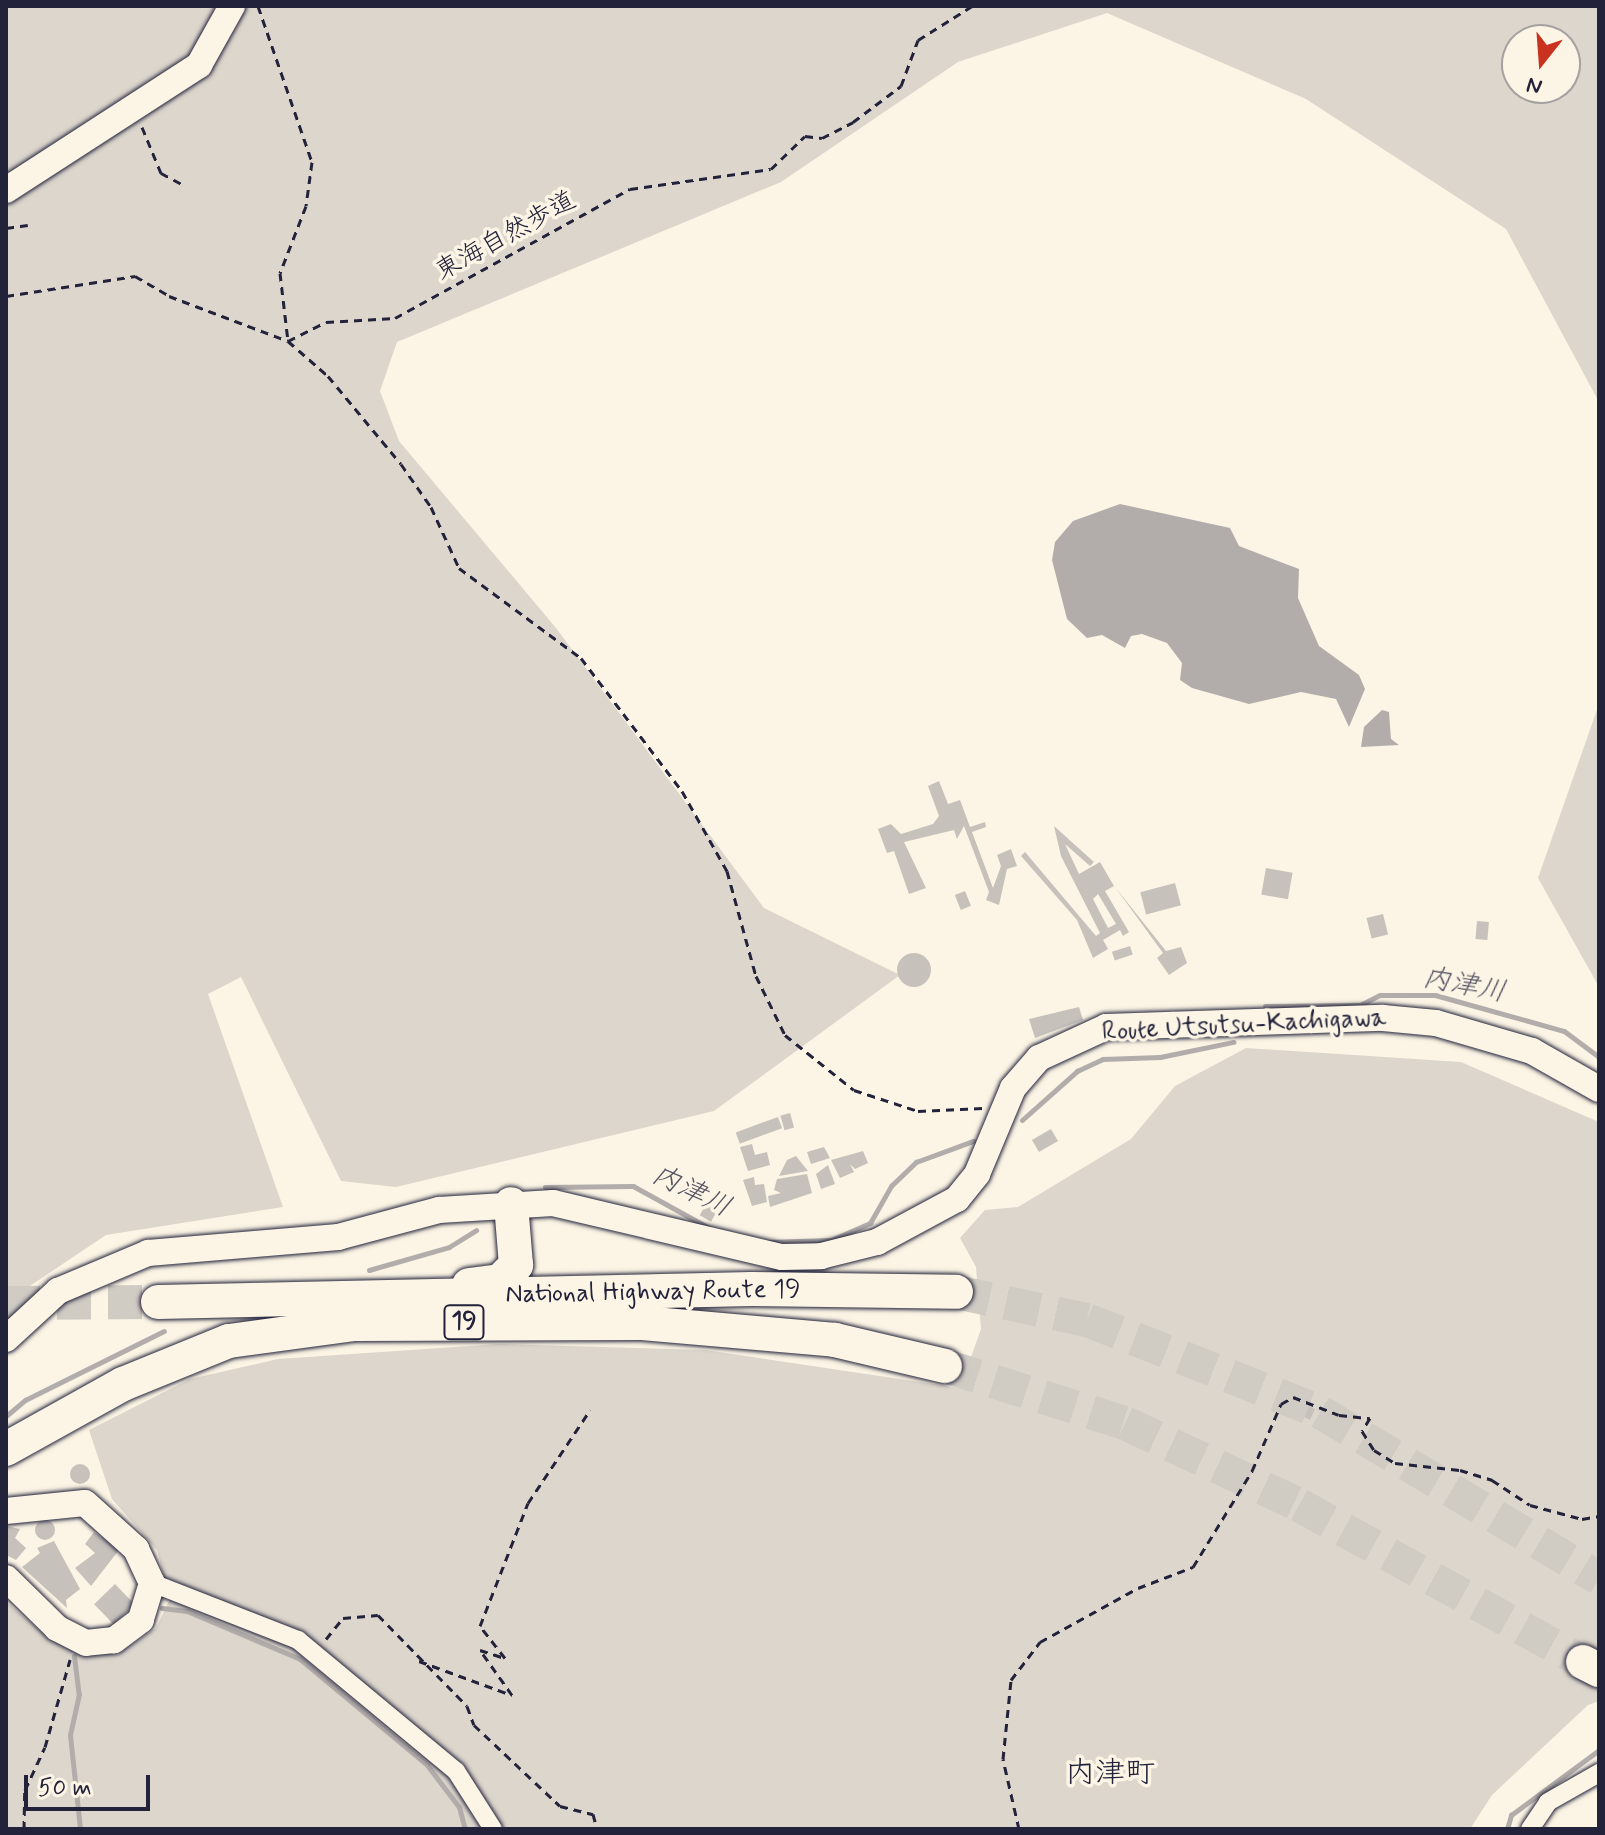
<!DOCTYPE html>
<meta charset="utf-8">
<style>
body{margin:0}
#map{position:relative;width:1605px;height:1835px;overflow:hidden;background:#fcf5e5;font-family:Mynerve,"Klee One",sans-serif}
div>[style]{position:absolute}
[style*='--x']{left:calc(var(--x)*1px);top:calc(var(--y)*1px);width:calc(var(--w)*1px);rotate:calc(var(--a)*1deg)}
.green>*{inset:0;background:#dcd6cc}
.water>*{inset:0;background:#b2adab}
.stream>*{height:5px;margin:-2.5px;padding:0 2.5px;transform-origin:2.5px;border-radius:2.5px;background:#b2adab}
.building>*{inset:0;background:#c6c1bb;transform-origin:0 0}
.round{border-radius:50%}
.highway-tunnel>*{height:34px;margin-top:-17px;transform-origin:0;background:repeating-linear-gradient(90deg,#d0cbc3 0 34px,transparent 0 51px)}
.path>*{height:3px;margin-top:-1.5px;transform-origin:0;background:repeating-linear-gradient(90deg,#22223b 0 8px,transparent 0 14px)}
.roads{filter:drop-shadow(0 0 2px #22223b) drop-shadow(0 0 2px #22223b)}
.street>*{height:18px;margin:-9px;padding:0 9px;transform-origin:9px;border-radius:9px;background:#fcf5e5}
.secondary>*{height:26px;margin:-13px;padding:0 13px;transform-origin:13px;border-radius:13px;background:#fcf5e5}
.highway>*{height:34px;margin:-17px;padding:0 17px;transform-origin:17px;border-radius:17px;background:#fcf5e5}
span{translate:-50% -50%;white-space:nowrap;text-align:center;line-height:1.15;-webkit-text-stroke:7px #fcf5e5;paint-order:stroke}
.shield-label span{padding:2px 6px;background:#fcf5e5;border:2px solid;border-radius:6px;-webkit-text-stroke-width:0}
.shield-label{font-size:24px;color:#22223b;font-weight:700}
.street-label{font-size:26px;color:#22223b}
.water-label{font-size:28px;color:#545362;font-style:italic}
.quarter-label{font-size:30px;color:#22223b}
.frame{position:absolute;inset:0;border:8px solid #22223b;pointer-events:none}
.north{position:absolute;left:1501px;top:24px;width:80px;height:80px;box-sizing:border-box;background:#fcf5e5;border:2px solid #a5a1a1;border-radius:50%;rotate:197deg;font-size:22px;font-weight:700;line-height:32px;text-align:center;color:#22223b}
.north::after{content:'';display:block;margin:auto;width:28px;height:36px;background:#c8321e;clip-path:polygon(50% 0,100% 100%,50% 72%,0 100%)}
.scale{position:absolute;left:24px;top:1775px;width:126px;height:36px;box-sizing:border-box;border:4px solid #22223b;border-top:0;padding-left:10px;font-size:24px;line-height:28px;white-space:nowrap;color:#22223b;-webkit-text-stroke:6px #fcf5e5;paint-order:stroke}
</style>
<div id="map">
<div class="green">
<i style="clip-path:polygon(evenodd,6px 6px,1599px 6px,1599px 402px,1506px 229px,1306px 99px,1107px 13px,958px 62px,781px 182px,397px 342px,380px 391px,399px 441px,556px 628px,764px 908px,900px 975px,714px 1111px,396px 1187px,341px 1181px,241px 977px,208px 994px,283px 1207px,106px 1235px,6px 1302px,6px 6px,1517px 40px,1565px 40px,1565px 88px,1517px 88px,1517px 40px)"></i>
<i style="clip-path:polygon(1599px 704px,1599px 987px,1538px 878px)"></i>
<i style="clip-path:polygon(1246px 1048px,1461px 1062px,1599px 1122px,1599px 1701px,1588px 1705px,1492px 1795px,1470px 1829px,6px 1829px,6px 1602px,54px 1642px,117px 1655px,156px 1628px,170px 1599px,157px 1550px,112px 1499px,89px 1430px,190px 1379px,278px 1359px,499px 1344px,706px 1350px,960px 1388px,981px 1329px,976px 1267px,960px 1238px,985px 1210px,1018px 1207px,1131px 1139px,1175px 1086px)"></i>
</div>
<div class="water">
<i style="clip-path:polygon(1120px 504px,1230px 528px,1239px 546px,1299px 569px,1298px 598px,1319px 646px,1359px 675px,1365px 689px,1349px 727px,1336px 699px,1301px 692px,1249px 704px,1192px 688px,1180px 680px,1182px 663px,1167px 643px,1142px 634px,1131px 636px,1125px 648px,1102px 635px,1087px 638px,1067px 619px,1052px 560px,1055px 542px,1073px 521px)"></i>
<i style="clip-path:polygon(1382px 710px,1389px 712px,1391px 739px,1399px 745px,1361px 747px,1364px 727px)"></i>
</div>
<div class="stream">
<i style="--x:1265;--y:1006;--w:95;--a:-0.6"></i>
<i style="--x:1360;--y:1005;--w:22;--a:-27"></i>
<i style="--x:1380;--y:995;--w:55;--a:0"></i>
<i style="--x:1435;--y:995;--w:134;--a:15.6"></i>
<i style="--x:1564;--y:1031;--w:44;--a:36.6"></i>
<i style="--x:1022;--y:1120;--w:74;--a:-41.7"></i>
<i style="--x:1077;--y:1071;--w:29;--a:-25"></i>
<i style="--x:1103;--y:1059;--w:57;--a:-2"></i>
<i style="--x:1160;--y:1057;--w:75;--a:-11.6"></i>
<i style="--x:545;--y:1187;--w:88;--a:-0.7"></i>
<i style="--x:633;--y:1186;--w:87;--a:28.9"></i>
<i style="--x:765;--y:1242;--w:66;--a:-1.7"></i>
<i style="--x:831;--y:1240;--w:43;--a:-23.6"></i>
<i style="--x:870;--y:1223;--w:43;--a:-60.4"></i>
<i style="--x:891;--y:1186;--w:35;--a:-44"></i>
<i style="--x:916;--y:1162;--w:61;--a:-20.2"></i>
<i style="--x:369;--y:1270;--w:83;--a:-16"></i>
<i style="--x:449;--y:1247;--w:32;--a:-32"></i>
<i style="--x:6;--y:1416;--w:25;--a:-40"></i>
<i style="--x:25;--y:1400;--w:155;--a:-26.4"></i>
<i style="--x:162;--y:1608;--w:25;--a:7"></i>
<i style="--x:187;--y:1611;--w:123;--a:23"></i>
<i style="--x:300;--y:1659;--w:165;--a:39.8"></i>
<i style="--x:427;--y:1765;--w:53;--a:52.7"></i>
<i style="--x:459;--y:1807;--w:23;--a:75"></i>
<i style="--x:74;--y:1656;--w:38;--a:83"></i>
<i style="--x:79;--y:1694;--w:42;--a:102.4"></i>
<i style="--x:70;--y:1735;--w:95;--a:83.9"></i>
<i style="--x:1507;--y:1829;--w:15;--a:-74"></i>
<i style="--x:1511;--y:1815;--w:109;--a:-36.5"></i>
</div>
<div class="building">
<i style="clip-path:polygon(939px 781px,948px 804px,960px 800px,970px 827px,985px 822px,986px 827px,972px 832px,993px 888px,1001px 866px,997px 855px,1011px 849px,1017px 866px,1007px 869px,999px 905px,986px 900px,989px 892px,964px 826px,957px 839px,954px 830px,904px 842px,926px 888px,909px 894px,894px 851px,887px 853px,878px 829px,891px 824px,901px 834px,933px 824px,939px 816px,928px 786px)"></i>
<i style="clip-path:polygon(evenodd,1054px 826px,1094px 862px,1090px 866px,1065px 844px,1079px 874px,1100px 862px,1114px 886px,1105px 891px,1129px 932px,1123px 936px,1120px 930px,1103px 940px,1108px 949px,1093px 958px,1077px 920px,1021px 856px,1025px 852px,1096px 936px,1100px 933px,1061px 856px,1054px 826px,1098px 894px,1116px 924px,1108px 928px,1093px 899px,1098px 894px)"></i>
<i style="left:1266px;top:868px;width:27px;height:27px;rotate:10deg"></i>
<i style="left:1175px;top:883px;width:23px;height:36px;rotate:75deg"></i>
<i style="clip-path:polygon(1115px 887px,1166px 951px,1181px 947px,1187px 963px,1169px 975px,1157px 958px,1163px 953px)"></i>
<i style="left:965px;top:891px;width:16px;height:11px;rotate:68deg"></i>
<i style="left:1383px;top:914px;width:21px;height:17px;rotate:76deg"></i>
<i style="left:1477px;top:921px;width:12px;height:18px;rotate:5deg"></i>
<i style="left:1130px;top:946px;width:9px;height:19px;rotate:72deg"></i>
<i class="round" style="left:897px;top:953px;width:34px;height:34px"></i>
<i style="clip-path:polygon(1079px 1007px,1083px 1020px,1035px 1038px,1029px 1019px)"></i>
<i style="left:790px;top:1113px;width:15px;height:10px;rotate:74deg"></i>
<i style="left:778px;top:1117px;width:12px;height:45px;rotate:70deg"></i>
<i style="left:1051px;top:1129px;width:14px;height:22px;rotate:60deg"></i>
<i style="clip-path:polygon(752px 1144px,755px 1155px,767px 1152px,770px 1165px,748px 1171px,740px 1147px)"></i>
<i style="clip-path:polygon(824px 1147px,830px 1158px,811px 1164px,807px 1152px)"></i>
<i style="clip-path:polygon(863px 1151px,868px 1163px,855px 1169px,850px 1164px,854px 1172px,840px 1178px,831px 1160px)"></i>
<i style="clip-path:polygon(796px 1156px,808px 1171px,779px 1176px,787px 1160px)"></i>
<i style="clip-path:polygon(828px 1165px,835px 1184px,821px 1189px,816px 1174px)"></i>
<i style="clip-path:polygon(807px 1174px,812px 1193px,770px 1207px,768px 1196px,781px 1193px,774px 1190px,777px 1179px)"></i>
<i style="clip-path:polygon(754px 1177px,755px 1185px,764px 1184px,767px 1202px,752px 1206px,743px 1180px)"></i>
<i style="left:706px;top:1204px;width:13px;height:13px;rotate:29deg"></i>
<i style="left:1304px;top:1404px;width:12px;height:12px;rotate:24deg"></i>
<i class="round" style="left:70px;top:1464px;width:20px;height:20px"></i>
<i class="round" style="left:35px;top:1520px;width:20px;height:20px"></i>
<i style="clip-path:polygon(6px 1526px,20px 1529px,15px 1538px,26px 1548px,16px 1560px,6px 1555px)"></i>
<i style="clip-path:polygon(94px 1532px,119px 1550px,91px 1586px,75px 1568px,95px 1553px,85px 1544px)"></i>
<i style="clip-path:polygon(54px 1541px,80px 1589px,66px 1600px,67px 1608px,22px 1567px,40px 1553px,37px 1548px)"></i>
<i style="left:115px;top:1584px;width:28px;height:29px;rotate:46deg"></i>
</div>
<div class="highway-tunnel">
<i style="--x:956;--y:1292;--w:134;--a:12.1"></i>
<i style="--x:1087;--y:1320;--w:251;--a:21.5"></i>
<i style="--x:1320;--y:1412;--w:325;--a:30.8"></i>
<i style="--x:6;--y:1303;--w:152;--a:-0.4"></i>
<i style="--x:945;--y:1366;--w:189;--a:17.6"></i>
<i style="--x:1125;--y:1423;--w:192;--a:25.2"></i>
<i style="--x:1299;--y:1505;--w:325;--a:28.9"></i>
</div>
<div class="path">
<i style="--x:258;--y:6;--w:165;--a:70.9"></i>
<i style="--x:312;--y:162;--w:44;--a:97.8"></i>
<i style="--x:306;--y:206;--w:72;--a:111.2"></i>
<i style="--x:280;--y:273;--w:68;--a:83.3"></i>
<i style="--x:288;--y:341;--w:53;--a:41.2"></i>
<i style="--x:328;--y:376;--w:114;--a:50.3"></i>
<i style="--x:401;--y:464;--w:52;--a:55.1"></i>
<i style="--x:431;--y:507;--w:67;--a:65.3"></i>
<i style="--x:459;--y:568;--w:152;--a:36.4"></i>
<i style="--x:581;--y:658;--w:167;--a:52.8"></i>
<i style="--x:682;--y:791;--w:92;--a:60.6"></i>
<i style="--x:727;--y:871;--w:109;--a:74.6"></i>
<i style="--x:756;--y:976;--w:66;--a:63.8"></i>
<i style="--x:785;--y:1035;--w:88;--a:38.6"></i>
<i style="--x:854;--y:1090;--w:67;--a:18.2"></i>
<i style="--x:918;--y:1111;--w:65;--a:-2.6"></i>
<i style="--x:142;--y:127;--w:50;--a:67.6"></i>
<i style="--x:161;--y:173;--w:26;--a:28"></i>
<i style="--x:6;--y:228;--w:22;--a:-8"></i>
<i style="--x:6;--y:296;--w:131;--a:-8.8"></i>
<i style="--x:135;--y:276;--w:39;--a:30"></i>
<i style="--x:169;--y:296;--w:127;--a:20.7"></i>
<i style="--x:288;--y:341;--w:42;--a:-26.6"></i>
<i style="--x:326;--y:322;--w:69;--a:-3.3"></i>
<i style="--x:395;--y:318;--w:268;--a:-28.8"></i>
<i style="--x:630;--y:189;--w:142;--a:-8.1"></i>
<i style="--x:771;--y:169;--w:47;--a:-44.1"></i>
<i style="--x:805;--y:136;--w:17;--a:7"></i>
<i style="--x:822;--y:138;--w:35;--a:-27"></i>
<i style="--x:853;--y:122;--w:60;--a:-36.9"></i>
<i style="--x:901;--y:86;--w:49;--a:-69.7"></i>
<i style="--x:918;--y:40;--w:64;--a:-32.2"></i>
<i style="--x:326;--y:1639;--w:27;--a:-51"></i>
<i style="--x:343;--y:1618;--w:35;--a:-5"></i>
<i style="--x:378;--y:1615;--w:127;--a:45.6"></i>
<i style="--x:467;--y:1706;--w:20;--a:70"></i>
<i style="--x:474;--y:1725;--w:118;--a:43.3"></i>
<i style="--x:560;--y:1806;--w:34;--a:14"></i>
<i style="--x:593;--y:1814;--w:16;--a:75"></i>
<i style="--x:419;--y:1661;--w:99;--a:20.1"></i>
<i style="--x:512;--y:1695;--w:55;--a:-125.4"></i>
<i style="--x:480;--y:1650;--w:26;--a:18"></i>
<i style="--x:505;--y:1658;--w:41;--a:-128"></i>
<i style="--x:480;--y:1626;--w:132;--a:-68.7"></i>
<i style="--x:528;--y:1503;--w:112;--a:-56.3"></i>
<i style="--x:24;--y:1829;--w:39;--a:-89"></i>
<i style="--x:25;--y:1790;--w:47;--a:-65.1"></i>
<i style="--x:45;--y:1747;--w:91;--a:-74"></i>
<i style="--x:1019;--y:1829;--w:72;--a:-102.9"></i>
<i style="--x:1003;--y:1759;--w:79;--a:-84.2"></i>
<i style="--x:1011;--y:1680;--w:48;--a:-52.7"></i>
<i style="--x:1040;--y:1642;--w:112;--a:-28.9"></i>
<i style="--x:1138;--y:1588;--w:59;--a:-20.9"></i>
<i style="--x:1193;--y:1567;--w:113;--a:-58.4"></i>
<i style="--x:1252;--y:1471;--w:73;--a:-66.6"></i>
<i style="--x:1281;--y:1404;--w:14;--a:-30"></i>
<i style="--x:1293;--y:1397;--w:49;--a:21.4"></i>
<i style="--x:1339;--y:1415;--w:31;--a:6"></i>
<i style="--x:1370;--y:1418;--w:15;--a:122"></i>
<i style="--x:1362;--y:1431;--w:22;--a:58"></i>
<i style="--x:1374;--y:1450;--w:25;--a:32"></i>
<i style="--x:1395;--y:1463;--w:65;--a:6.1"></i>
<i style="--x:1460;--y:1470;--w:34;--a:17"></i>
<i style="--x:1492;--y:1480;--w:45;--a:33.3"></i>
<i style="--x:1530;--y:1505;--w:54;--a:15.1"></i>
<i style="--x:1582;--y:1519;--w:17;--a:-10"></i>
</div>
<div class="roads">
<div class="street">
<i style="--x:152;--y:1583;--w:157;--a:21.3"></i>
<i style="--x:298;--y:1640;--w:205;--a:39.7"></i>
<i style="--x:456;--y:1771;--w:69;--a:57.5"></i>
<i style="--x:1530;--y:1829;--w:32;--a:-56"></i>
<i style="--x:1548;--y:1802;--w:59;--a:-29.6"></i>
</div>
<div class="secondary">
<i style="--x:6;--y:190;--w:230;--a:-32.9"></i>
<i style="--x:199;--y:65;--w:68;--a:-60.8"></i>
<i style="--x:6;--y:1339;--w:71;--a:-42.7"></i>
<i style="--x:58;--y:1291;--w:98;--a:-22.9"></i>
<i style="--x:148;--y:1253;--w:191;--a:-4.8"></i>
<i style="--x:338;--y:1237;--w:105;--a:-15"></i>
<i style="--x:439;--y:1210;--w:114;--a:-3.5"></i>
<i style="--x:553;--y:1203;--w:235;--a:13.3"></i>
<i style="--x:782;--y:1257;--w:39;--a:-1"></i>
<i style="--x:821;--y:1256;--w:58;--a:-14"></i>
<i style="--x:877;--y:1242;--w:91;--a:-28.3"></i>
<i style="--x:957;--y:1199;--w:32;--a:-51"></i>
<i style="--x:977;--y:1174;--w:93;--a:-67.3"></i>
<i style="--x:1013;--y:1088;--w:40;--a:-49"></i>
<i style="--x:1039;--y:1058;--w:74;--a:-24.8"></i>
<i style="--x:1106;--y:1027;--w:277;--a:-1.9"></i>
<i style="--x:1383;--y:1018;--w:53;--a:5.4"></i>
<i style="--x:1436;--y:1023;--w:100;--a:16.3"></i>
<i style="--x:1532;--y:1051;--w:77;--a:29.6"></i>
<i style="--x:6;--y:1511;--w:79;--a:-5.8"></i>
<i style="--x:85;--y:1503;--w:69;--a:42"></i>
<i style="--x:136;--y:1549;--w:38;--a:65"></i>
<i style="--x:152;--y:1583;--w:39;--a:107"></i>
<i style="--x:141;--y:1620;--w:34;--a:143"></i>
<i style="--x:114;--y:1640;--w:28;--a:174"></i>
<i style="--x:86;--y:1643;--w:33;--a:-153"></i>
<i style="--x:57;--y:1628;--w:71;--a:-135.6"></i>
</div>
<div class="highway">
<i style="--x:469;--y:1285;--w:31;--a:-7"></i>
<i style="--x:500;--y:1281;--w:23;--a:-45"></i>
<i style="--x:516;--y:1265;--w:61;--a:-94.7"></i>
<i style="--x:158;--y:1302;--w:594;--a:-1.25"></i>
<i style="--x:752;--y:1289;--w:204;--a:0.8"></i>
<i style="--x:6;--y:1449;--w:134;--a:-29.1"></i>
<i style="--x:123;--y:1384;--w:114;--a:-22.1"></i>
<i style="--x:229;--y:1341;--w:125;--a:-7.8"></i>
<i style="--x:353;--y:1324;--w:289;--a:-0.2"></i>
<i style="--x:642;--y:1323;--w:194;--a:5"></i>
<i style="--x:835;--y:1340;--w:113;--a:13.3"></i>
<i style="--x:1583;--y:1662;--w:18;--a:27"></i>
</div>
</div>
<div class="shield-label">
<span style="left:464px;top:1322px">19</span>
</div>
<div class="street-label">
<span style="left:506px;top:237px;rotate:-29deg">東海自然歩道</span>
<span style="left:1244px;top:1026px;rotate:-3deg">Route Utsutsu-Kachigawa</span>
<span style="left:653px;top:1293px;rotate:-1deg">National Highway Route 19</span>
</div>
<div class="water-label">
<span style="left:1464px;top:986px;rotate:11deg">内津川</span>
<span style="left:691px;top:1192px;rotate:26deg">内津川</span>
</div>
<div class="quarter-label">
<span style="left:1110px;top:1774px">内津町</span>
</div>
<div class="frame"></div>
<div class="north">N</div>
<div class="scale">50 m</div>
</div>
